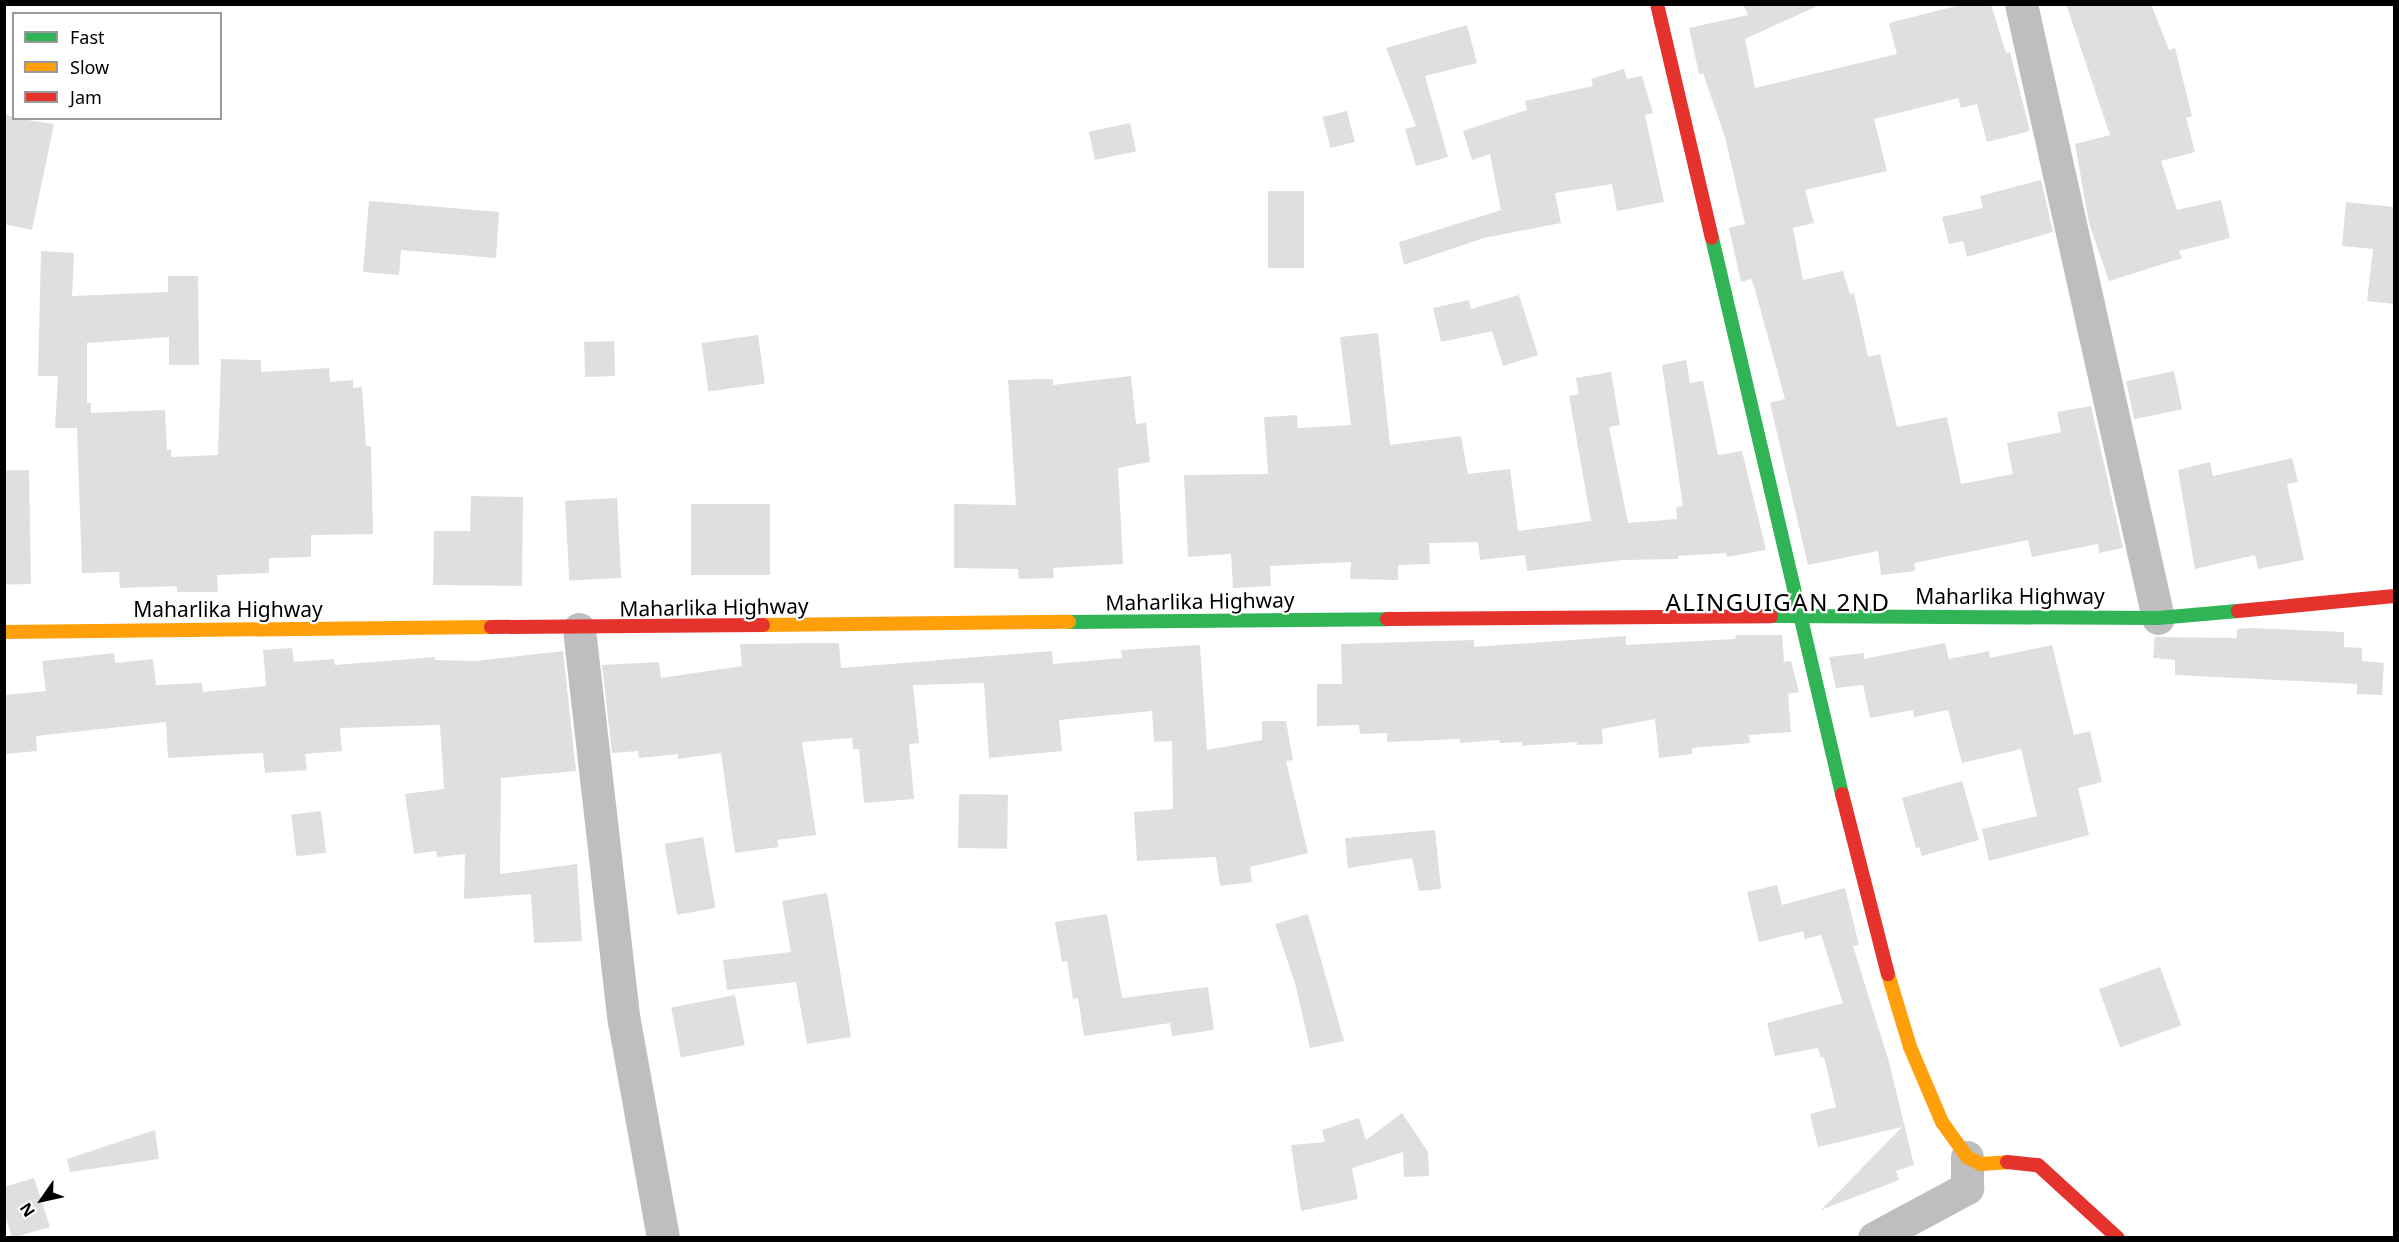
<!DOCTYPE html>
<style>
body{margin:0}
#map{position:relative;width:2399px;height:1242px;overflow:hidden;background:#fff;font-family:"Noto Sans",sans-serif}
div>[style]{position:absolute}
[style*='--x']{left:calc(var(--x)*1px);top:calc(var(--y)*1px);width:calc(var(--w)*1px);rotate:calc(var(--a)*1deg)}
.building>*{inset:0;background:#dfdfdf;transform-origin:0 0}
.street>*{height:33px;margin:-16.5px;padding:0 16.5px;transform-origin:16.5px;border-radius:16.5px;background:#bebebe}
.fast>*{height:14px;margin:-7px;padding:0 7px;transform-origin:7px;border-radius:7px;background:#30b455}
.slow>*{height:14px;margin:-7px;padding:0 7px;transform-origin:7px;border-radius:7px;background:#ff9f0a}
.jam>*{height:14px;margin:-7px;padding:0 7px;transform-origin:7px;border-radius:7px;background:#e5322d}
span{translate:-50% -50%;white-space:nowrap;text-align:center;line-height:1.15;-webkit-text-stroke:4.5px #fff;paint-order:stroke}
.street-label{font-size:21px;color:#000}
.quarter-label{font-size:24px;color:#000;letter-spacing:1.5px}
.frame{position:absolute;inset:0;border:6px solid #000;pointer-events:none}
.legend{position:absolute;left:12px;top:12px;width:210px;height:108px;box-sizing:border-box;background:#fff;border:2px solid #999;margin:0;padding:8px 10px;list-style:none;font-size:18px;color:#000}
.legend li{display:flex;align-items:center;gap:12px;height:30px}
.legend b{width:30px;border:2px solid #999}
.north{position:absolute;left:12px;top:1170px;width:60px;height:60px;-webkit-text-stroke:4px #fff;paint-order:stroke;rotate:236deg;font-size:16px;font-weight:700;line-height:24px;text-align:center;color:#000}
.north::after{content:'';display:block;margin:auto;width:21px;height:27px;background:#000;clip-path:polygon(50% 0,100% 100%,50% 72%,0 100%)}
</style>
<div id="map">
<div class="building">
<i style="clip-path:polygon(1743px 4px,1822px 4px,1745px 39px,1755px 88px,1897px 54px,1889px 23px,1964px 4px,1991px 4px,2006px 53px,2010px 52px,2030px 131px,1987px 142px,1977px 104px,1961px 108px,1958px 98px,1874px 119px,1887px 171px,1805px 190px,1814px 223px,1793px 228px,1803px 280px,1843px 271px,1850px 294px,1854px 293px,1868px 357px,1880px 354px,1897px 427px,1947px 417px,1961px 484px,2013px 474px,2007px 443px,2061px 432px,2057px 412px,2091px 406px,2123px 548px,2099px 553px,2098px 544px,2032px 557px,2028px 540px,1914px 563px,1915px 571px,1881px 575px,1878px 551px,1808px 565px,1770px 403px,1785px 399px,1754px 286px,1751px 279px,1741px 282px,1729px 228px,1745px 224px,1725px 137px,1703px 73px,1699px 74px,1689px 28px,1748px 15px)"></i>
<i style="clip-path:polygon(2066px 4px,2151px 4px,2169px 50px,2175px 48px,2192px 116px,2186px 118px,2195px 152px,2161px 161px,2177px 210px,2221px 200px,2230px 238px,2179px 251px,2182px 258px,2109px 281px,2089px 223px,2075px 144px,2110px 135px)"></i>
<i style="clip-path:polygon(1467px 25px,1477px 63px,1425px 76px,1448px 157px,1416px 166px,1405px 129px,1416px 126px,1386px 48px)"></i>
<i style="clip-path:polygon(1624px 69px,1627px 79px,1642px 76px,1653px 113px,1645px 115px,1664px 202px,1617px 211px,1612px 184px,1555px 193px,1561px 223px,1484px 238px,1404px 265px,1399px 242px,1501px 210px,1490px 154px,1472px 160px,1463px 131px,1527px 110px,1525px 101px,1593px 86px,1591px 79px)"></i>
<i style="left:1347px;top:111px;width:32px;height:25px;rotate:76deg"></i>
<i style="clip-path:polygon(4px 113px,14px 118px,54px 124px,32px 230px,4px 224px)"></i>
<i style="left:1130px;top:123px;width:29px;height:42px;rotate:78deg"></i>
<i style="clip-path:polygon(2041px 180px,2053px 232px,1967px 257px,1963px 241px,1949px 244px,1942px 217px,1983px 208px,1980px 196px)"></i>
<i style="left:1268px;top:191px;width:36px;height:77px"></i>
<i style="clip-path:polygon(369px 201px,499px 212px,496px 258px,401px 250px,399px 275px,363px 272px)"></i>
<i style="clip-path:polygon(2346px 202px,2394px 207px,2394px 304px,2367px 301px,2373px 249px,2342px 246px)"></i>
<i style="clip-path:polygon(41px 251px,74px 253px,72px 296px,168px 292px,168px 276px,198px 276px,199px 365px,169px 365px,169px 337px,87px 343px,87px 403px,91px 403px,91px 413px,165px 410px,167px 450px,171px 450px,171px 457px,218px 455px,221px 359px,261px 360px,261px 372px,329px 368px,330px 382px,353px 380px,353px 388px,362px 387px,366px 446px,371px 446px,373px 534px,311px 535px,311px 557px,269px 558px,269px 573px,217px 575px,218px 592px,177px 592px,177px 586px,120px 588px,119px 572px,82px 573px,77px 428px,55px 428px,58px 376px,38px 376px)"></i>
<i style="clip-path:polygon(1519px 295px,1538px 355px,1503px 366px,1492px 331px,1441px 342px,1433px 308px,1469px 300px,1471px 309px)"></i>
<i style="clip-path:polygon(1378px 333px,1390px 445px,1461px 436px,1468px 474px,1510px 469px,1518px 531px,1591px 521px,1569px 396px,1579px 394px,1576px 378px,1611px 372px,1620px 425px,1609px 427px,1628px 523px,1677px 519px,1676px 507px,1683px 506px,1662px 365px,1686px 360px,1690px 383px,1703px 381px,1718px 455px,1742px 451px,1766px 550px,1727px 557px,1726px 553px,1678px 556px,1678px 559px,1623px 560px,1527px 571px,1525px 555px,1480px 560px,1478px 542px,1429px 543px,1430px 564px,1398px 565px,1398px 580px,1350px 579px,1351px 562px,1270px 566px,1271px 586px,1233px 588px,1231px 554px,1188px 557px,1184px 475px,1268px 474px,1264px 417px,1297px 415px,1298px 428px,1351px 425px,1340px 337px)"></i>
<i style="left:758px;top:335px;width:49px;height:57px;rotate:82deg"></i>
<i style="left:614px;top:341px;width:35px;height:30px;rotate:88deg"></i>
<i style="left:2174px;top:371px;width:39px;height:49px;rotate:78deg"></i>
<i style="clip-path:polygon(1131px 376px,1136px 424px,1146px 423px,1150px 462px,1118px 468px,1123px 564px,1053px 568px,1054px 578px,1019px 579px,1018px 569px,954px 568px,954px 504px,1016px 505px,1008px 380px,1053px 379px,1053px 385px)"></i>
<i style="clip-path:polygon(2292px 458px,2298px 482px,2287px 484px,2304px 560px,2258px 569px,2255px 555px,2195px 569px,2178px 470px,2210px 462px,2213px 476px)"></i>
<i style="left:29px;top:470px;width:114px;height:25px;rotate:89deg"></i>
<i style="clip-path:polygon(471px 496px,523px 497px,522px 586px,433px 585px,434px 531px,470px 531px)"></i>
<i style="left:617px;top:498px;width:80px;height:52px;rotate:87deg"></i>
<i style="left:691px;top:504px;width:79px;height:71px"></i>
<i style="clip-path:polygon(2251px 628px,2344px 632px,2344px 647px,2362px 648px,2362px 661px,2384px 663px,2382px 695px,2357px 694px,2357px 684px,2175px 675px,2175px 660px,2153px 658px,2155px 637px,2237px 638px,2237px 629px)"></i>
<i style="clip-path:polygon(1736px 635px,1782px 635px,1784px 662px,1791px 661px,1799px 692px,1788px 694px,1791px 732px,1749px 735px,1750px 743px,1692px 748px,1692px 754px,1659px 758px,1655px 719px,1602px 729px,1603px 744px,1577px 745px,1577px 742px,1522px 746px,1522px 742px,1500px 743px,1499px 740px,1460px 743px,1460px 739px,1387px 742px,1387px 733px,1360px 734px,1359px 725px,1317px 726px,1317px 684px,1342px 684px,1341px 644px,1474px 640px,1474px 647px,1626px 636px,1626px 645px,1735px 639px)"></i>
<i style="clip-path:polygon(839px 643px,841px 668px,1052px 651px,1053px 664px,1122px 658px,1121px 650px,1200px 645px,1207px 750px,1262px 740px,1262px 721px,1286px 721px,1293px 760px,1286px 761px,1308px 853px,1250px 867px,1252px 882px,1220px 886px,1216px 857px,1137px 861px,1134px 812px,1173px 809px,1172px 741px,1154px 742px,1152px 711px,1059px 720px,1062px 751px,989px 758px,984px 683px,913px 685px,919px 743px,909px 744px,914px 799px,864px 803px,859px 749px,853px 749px,852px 738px,802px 742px,816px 835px,777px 840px,779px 847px,735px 853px,721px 753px,678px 759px,678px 754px,639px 758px,638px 751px,612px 753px,602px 665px,659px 662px,661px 678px,742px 666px,740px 644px)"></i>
<i style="clip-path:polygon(1945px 643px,1949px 659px,1989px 651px,1990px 658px,2052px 645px,2074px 735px,2090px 731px,2102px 782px,2078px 788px,2089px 835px,1989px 861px,1982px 829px,2037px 816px,2021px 749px,1962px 763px,1948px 710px,1914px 717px,1913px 710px,1870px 718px,1863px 685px,1836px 688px,1829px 657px,1864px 653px,1864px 659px)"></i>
<i style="clip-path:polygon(292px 648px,294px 662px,334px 659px,335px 665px,435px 657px,435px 660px,475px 661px,563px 651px,576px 771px,501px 778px,500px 874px,577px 864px,582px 941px,534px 943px,531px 894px,464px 899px,465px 854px,437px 857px,436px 851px,414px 854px,405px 794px,444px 789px,440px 725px,340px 728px,342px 751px,305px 754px,307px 770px,265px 773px,263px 753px,168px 758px,166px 722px,36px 736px,37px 751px,4px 754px,4px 695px,46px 691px,42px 661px,114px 653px,115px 663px,153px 659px,156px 685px,202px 683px,203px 692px,266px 686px,263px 650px)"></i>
<i style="clip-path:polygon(1962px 781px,1979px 840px,1922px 856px,1919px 847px,1916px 848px,1902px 798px)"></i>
<i style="left:959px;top:794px;width:49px;height:54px;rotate:1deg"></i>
<i style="left:321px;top:811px;width:42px;height:30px;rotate:83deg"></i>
<i style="clip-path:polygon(1435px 830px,1441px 889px,1419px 891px,1412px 858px,1348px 868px,1345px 838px)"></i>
<i style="left:703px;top:837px;width:72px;height:39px;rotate:80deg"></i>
<i style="clip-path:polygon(1777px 885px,1782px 905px,1845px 888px,1859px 945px,1853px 946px,1889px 1062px,1914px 1165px,1896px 1171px,1899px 1180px,1821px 1210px,1902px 1127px,1818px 1147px,1810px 1114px,1836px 1107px,1824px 1057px,1821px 1058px,1818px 1048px,1775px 1056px,1767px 1023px,1843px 1003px,1821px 935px,1805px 939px,1803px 931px,1759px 942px,1747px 892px)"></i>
<i style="clip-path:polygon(827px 893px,851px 1037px,807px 1044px,796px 982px,727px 990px,723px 960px,791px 952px,782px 901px)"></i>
<i style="clip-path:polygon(1107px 914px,1122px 998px,1208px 987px,1214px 1030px,1172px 1036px,1170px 1023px,1084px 1036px,1078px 998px,1073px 999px,1067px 961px,1062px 962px,1055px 922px)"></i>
<i style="clip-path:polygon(1308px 914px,1344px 1041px,1310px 1048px,1295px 983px,1275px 924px)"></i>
<i style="left:2160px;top:967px;width:62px;height:65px;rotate:70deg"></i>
<i style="left:735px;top:995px;width:51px;height:65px;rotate:79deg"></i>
<i style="clip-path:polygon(1402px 1113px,1428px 1152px,1429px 1176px,1404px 1177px,1403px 1152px,1352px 1168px,1358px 1199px,1301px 1211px,1291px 1145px,1325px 1142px,1322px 1130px,1359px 1118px,1366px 1140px)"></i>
<i style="clip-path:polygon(155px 1130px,159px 1159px,70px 1172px,67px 1159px)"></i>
<i style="clip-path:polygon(34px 1178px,50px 1227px,12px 1238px,4px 1212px,4px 1187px)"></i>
</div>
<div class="street">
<i style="--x:2021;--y:4;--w:629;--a:77.42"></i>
<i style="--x:579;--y:629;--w:395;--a:83.5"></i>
<i style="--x:624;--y:1021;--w:220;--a:79.8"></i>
<i style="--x:1874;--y:1238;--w:106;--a:-28.3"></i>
<i style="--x:1967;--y:1188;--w:31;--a:-90"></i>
</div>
<div class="fast">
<i style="--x:1712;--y:238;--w:571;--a:76.84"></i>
<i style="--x:1771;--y:616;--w:387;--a:0.3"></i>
<i style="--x:2158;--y:618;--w:80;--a:-5"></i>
<i style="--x:1069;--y:622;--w:318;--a:-0.5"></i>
</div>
<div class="slow">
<i style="--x:763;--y:625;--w:306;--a:-0.6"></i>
<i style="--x:4;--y:632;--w:487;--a:-0.6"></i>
<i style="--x:1888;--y:974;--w:76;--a:73.2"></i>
<i style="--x:1910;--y:1047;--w:82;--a:66.9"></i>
<i style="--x:1942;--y:1122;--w:43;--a:54.5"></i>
<i style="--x:1967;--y:1157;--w:16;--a:27"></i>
<i style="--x:1981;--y:1164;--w:26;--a:-4"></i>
</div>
<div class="jam">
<i style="--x:1657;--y:4;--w:240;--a:76.8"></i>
<i style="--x:2238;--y:611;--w:157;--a:-5.5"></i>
<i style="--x:1387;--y:619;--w:384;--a:-0.4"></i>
<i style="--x:491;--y:627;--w:272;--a:-0.4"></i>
<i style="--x:1842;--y:794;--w:186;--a:75.7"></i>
<i style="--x:2007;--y:1162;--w:31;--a:6"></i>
<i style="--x:2038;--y:1165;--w:108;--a:42.4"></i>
</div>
<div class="street-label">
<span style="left:2010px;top:596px">Maharlika Highway</span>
<span style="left:1200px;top:601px;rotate:-1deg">Maharlika Highway</span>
<span style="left:714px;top:607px;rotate:-1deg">Maharlika Highway</span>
<span style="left:228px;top:609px">Maharlika Highway</span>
</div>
<div class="quarter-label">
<span style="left:1778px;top:602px">ALINGUIGAN 2ND</span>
</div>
<div class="frame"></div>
<ul class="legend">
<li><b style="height:8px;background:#30b455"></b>Fast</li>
<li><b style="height:8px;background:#ff9f0a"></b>Slow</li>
<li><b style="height:8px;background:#e5322d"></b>Jam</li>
</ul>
<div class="north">N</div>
</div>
